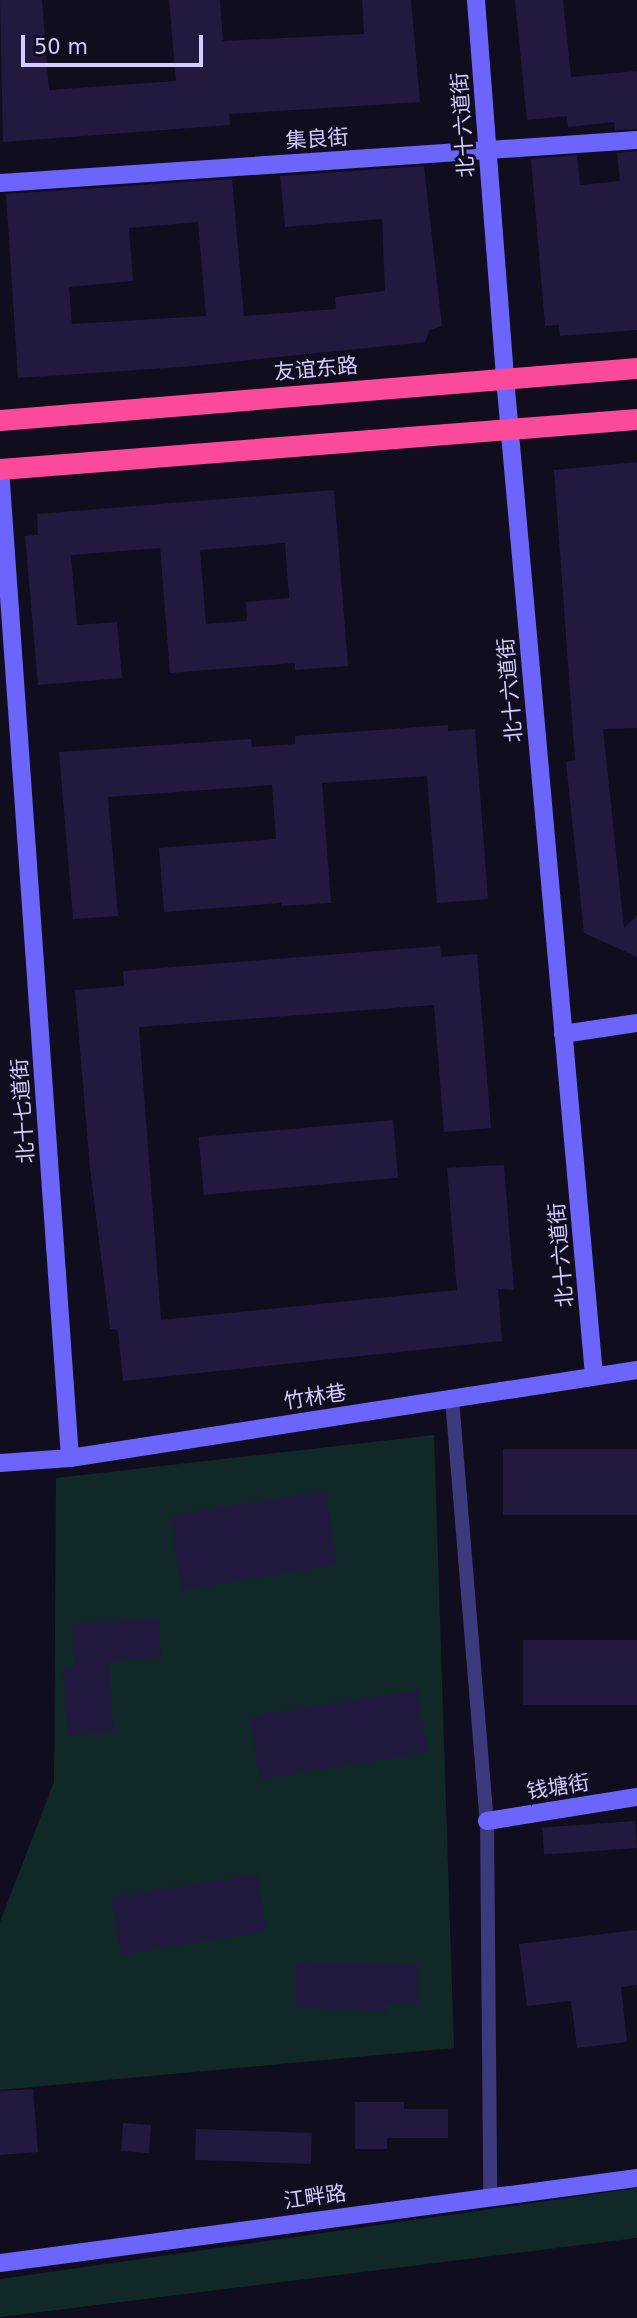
<!DOCTYPE html>
<meta charset="utf-8">
<style>
body{margin:0}
#map{position:relative;width:637px;height:2318px;overflow:hidden;background:#100d1f;font-family:"DejaVu Sans","Noto Sans SC",sans-serif}
div>[style]{position:absolute}
[style*='--x']{left:calc(var(--x)*1px);top:calc(var(--y)*1px);width:calc(var(--w)*1px);rotate:calc(var(--a)*1deg)}
.green>*{inset:0;background:#102828}
.building>*{inset:0;background:#22193f;transform-origin:0 0}
.lane>*{height:14px;margin:-7px;padding:0 7px;transform-origin:7px;border-radius:7px;background:#3d397d}
.secondary>*{height:18px;margin:-9px;padding:0 9px;transform-origin:9px;border-radius:9px;background:#6c65fc}
.highway>*{height:21px;margin:-10.5px;padding:0 10.5px;transform-origin:10.5px;border-radius:10.5px;background:#fb4a9a}
span{translate:-50% -50%;white-space:nowrap;text-align:center;line-height:1.15;-webkit-text-stroke:6px #100d1f;paint-order:stroke}
.street-label{font-size:21px;color:#d3ccfe}
.scale{position:absolute;left:21px;top:35px;width:182px;height:32px;box-sizing:border-box;border:4px solid #d3ccfe;border-top:0;padding-left:9px;font-size:21px;line-height:24px;white-space:nowrap;color:#d3ccfe;-webkit-text-stroke:5px #100d1f;paint-order:stroke}
</style>
<div id="map">
<div class="green">
<i style="clip-path:polygon(434px 1435px,454px 2048px,0 2090px,0 1922px,54px 1782px,56px 1478px)"></i>
<i style="clip-path:polygon(637px 2188px,637px 2238px,0 2317px,0 2279px)"></i>
</div>
<div class="building">
<i style="clip-path:polygon(0 0,42px 0,49px 90px,176px 81px,169px 0,220px 0,223px 41px,364px 34px,362px 0,411px 0,420px 102px,229px 114px,230px 125px,3px 142px)"></i>
<i style="clip-path:polygon(515px 0,563px 0,571px 77px,637px 71px,637px 129px,615px 130px,614px 122px,568px 127px,567px 116px,527px 120px)"></i>
<i style="clip-path:polygon(637px 151px,637px 330px,560px 336px,559px 325px,545px 326px,531px 159px,577px 155px,580px 185px,620px 181px,617px 153px)"></i>
<i style="clip-path:polygon(evenodd,424px 166px,442px 326px,430px 330px,425px 342px,182px 367px,18px 378px,6px 194px,232px 179px,244px 316px,336px 309px,335px 297px,385px 291px,382px 219px,285px 227px,280px 176px,424px 166px,198px 222px,206px 316px,72px 324px,69px 287px,133px 281px,129px 228px,198px 222px)"></i>
<i style="clip-path:polygon(637px 462px,637px 728px,603px 729px,624px 928px,637px 915px,637px 957px,584px 933px,566px 762px,575px 760px,554px 470px)"></i>
<i style="clip-path:polygon(evenodd,334px 490px,348px 666px,295px 670px,295px 663px,170px 673px,160px 548px,71px 555px,77px 625px,117px 622px,122px 678px,38px 685px,25px 536px,38px 535px,37px 514px,334px 490px,285px 543px,289px 598px,246px 602px,247px 621px,206px 624px,200px 550px,285px 543px)"></i>
<i style="clip-path:polygon(448px 725px,448px 731px,475px 729px,488px 899px,437px 903px,427px 776px,322px 783px,331px 903px,281px 906px,281px 903px,164px 912px,159px 848px,276px 839px,272px 785px,108px 797px,118px 916px,73px 919px,59px 752px,251px 739px,252px 747px,295px 744px,295px 736px)"></i>
<i style="clip-path:polygon(440px 946px,441px 957px,477px 954px,491px 1128px,444px 1132px,434px 1005px,139px 1027px,161px 1320px,457px 1290px,447px 1168px,504px 1165px,514px 1290px,498px 1289px,502px 1341px,123px 1381px,118px 1330px,110px 1329px,90px 1168px,75px 990px,124px 986px,123px 971px)"></i>
<i style="left:393px;top:1120px;width:58px;height:195px;rotate:85deg"></i>
<i style="left:637px;top:1449px;width:66px;height:134px;rotate:90deg"></i>
<i style="left:325px;top:1491px;width:75px;height:157px;rotate:81deg"></i>
<i style="clip-path:polygon(158px 1618px,161px 1658px,108px 1661px,113px 1732px,68px 1735px,63px 1668px,75px 1667px,72px 1624px)"></i>
<i style="left:637px;top:1640px;width:65px;height:114px;rotate:90deg"></i>
<i style="left:417px;top:1690px;width:63px;height:169px;rotate:81deg"></i>
<i style="left:635px;top:1821px;width:27px;height:93px;rotate:86deg"></i>
<i style="left:257px;top:1874px;width:58px;height:147px;rotate:81deg"></i>
<i style="clip-path:polygon(637px 1930px,637px 1985px,621px 1987px,627px 2042px,577px 2048px,571px 2001px,527px 2006px,519px 1944px)"></i>
<i style="clip-path:polygon(296px 1962px,418px 1963px,418px 2004px,387px 2004px,387px 2012px,296px 2007px)"></i>
<i style="clip-path:polygon(33px 2089px,38px 2152px,0 2155px,0 2091px)"></i>
<i style="clip-path:polygon(355px 2102px,404px 2102px,404px 2109px,448px 2109px,448px 2138px,387px 2138px,387px 2149px,355px 2149px)"></i>
<i style="left:123px;top:2123px;width:28px;height:28px;rotate:4deg"></i>
<i style="left:196px;top:2129px;width:116px;height:31px;rotate:2deg"></i>
</div>
<div class="lane">
<i style="--x:452;--y:1399;--w:423;--a:85.3"></i>
<i style="--x:487;--y:1821;--w:375;--a:89.5"></i>
</div>
<div class="secondary">
<i style="--x:476;--y:0;--w:379;--a:85.6"></i>
<i style="--x:505;--y:378;--w:1002;--a:84.9"></i>
<i style="--x:0;--y:183;--w:638;--a:-3.86"></i>
<i style="--x:0;--y:469;--w:991;--a:85.95"></i>
<i style="--x:563;--y:1034;--w:75;--a:-8.5"></i>
<i style="--x:0;--y:1463;--w:70;--a:-4.1"></i>
<i style="--x:70;--y:1458;--w:574;--a:-8.82"></i>
<i style="--x:487;--y:1821;--w:152;--a:-9.1"></i>
<i style="--x:0;--y:2263;--w:643;--a:-7.6"></i>
</div>
<div class="highway">
<i style="--x:0;--y:420;--w:639;--a:-4.67"></i>
<i style="--x:0;--y:469;--w:639;--a:-4.49"></i>
</div>
<div class="street-label">
<span style="left:463px;top:125px;rotate:-94deg">北十六道街</span>
<span style="left:317px;top:139px;rotate:-4deg">集良街</span>
<span style="left:316px;top:369px;rotate:-5deg">友谊东路</span>
<span style="left:510px;top:690px;rotate:-95deg">北十六道街</span>
<span style="left:23px;top:1111px;rotate:-94deg">北十七道街</span>
<span style="left:561px;top:1255px;rotate:-95deg">北十六道街</span>
<span style="left:315px;top:1397px;rotate:-9deg">竹林巷</span>
<span style="left:558px;top:1787px;rotate:-9deg">钱塘街</span>
<span style="left:315px;top:2197px;rotate:-8deg">江畔路</span>
</div>
<div class="scale">50 m</div>
</div>
